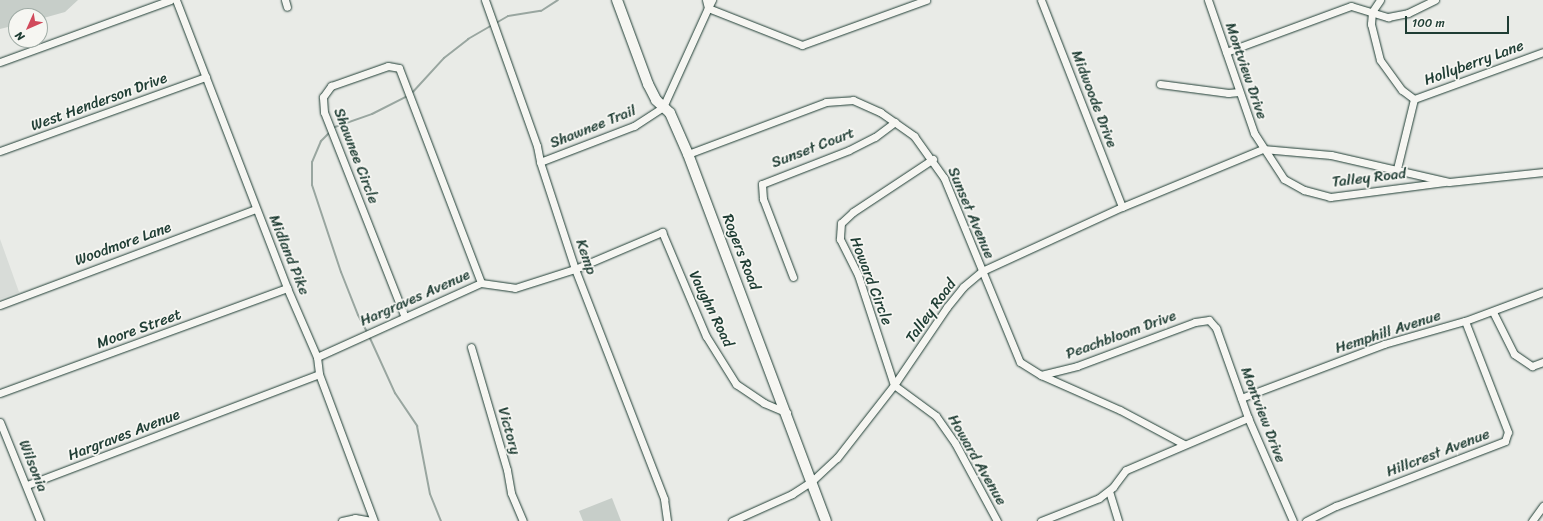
<!DOCTYPE html>
<style>
body{margin:0}
#map{position:relative;width:1543px;height:521px;overflow:hidden;background:#e9ebe7;font-family:Sriracha,sans-serif}
div>[style]{position:absolute}
[style*='--x']{left:calc(var(--x)*1px);top:calc(var(--y)*1px);width:calc(var(--w)*1px);rotate:calc(var(--a)*1deg)}
.built>*{inset:0;background:#d8dcd8}
.green>*{inset:0;background:#c7cec9}
.stream>*{height:2px;margin:-1px;padding:0 1px;transform-origin:1px;border-radius:1px;background:#99a6a0}
.roads{filter:drop-shadow(0 0 1px #1f3d34) drop-shadow(0 0 1px #1f3d34)}
.street>*{height:7px;margin:-3.5px;padding:0 3.5px;transform-origin:3.5px;border-radius:3.5px;background:#f6f6f2}
.secondary>*{height:10px;margin:-5px;padding:0 5px;transform-origin:5px;border-radius:5px;background:#f6f6f2}
span{translate:-50% -50%;white-space:nowrap;text-align:center;line-height:1.15;-webkit-text-stroke:3.5px #f6f6f2;paint-order:stroke}
.street-label{font-size:15px;color:#1f3d34}
.north{position:absolute;left:8px;top:8px;width:40px;height:40px;box-sizing:border-box;background:#f6f6f2;border:1px solid #a0aca6;border-radius:50%;rotate:225deg;font-size:11px;font-weight:700;line-height:16px;text-align:center;color:#1f3d34}
.north::after{content:'';display:block;margin:auto;width:14px;height:18px;background:#d1495b;clip-path:polygon(50% 0,100% 100%,50% 72%,0 100%)}
.scale{position:absolute;left:1405px;top:16px;width:104px;height:18px;box-sizing:border-box;border:2px solid #1f3d34;border-top:0;padding-left:5px;font-size:12px;line-height:14px;white-space:nowrap;color:#1f3d34;-webkit-text-stroke:3px #f6f6f2;paint-order:stroke}
</style>
<div id="map">
<div class="built">
<i style="clip-path:polygon(0 239px,19px 292px,0 299px)"></i>
</div>
<div class="green">
<i style="clip-path:polygon(0 0,78px 0,65px 12px,40px 19px,40px 16px,16px 16px,16px 25px,0 29px)"></i>
<i style="clip-path:polygon(612px 498px,621px 521px,583px 521px,579px 511px)"></i>
</div>
<div class="stream">
<i style="--x:496;--y:23;--w:14;--a:-30"></i>
<i style="--x:508;--y:16;--w:33;--a:-9"></i>
<i style="--x:541;--y:11;--w:20;--a:-33"></i>
<i style="--x:411;--y:94;--w:49;--a:-47.5"></i>
<i style="--x:444;--y:58;--w:31;--a:-38"></i>
<i style="--x:468;--y:39;--w:28;--a:-30"></i>
<i style="--x:332;--y:128;--w:42;--a:-19.3"></i>
<i style="--x:372;--y:114;--w:39;--a:-27"></i>
<i style="--x:330;--y:132;--w:13;--a:135"></i>
<i style="--x:321;--y:141;--w:23;--a:113"></i>
<i style="--x:312;--y:162;--w:23;--a:90"></i>
<i style="--x:312;--y:185;--w:92;--a:71.6"></i>
<i style="--x:341;--y:272;--w:46;--a:68.4"></i>
<i style="--x:358;--y:315;--w:19;--a:62"></i>
<i style="--x:369;--y:336;--w:63;--a:65.5"></i>
<i style="--x:395;--y:393;--w:40;--a:56"></i>
<i style="--x:417;--y:426;--w:69;--a:79.2"></i>
<i style="--x:430;--y:494;--w:29;--a:68"></i>
</div>
<div class="roads">
<div class="street">
<i style="--x:176;--y:0;--w:309;--a:68.9"></i>
<i style="--x:287;--y:288;--w:75;--a:66.5"></i>
<i style="--x:317;--y:357;--w:17;--a:83"></i>
<i style="--x:319;--y:374;--w:157;--a:69.5"></i>
<i style="--x:285;--y:0;--w:7;--a:74"></i>
<i style="--x:485;--y:0;--w:155;--a:70.4"></i>
<i style="--x:537;--y:146;--w:16;--a:79"></i>
<i style="--x:540;--y:162;--w:113;--a:71.9"></i>
<i style="--x:575;--y:269;--w:247;--a:68.8"></i>
<i style="--x:664;--y:499;--w:22;--a:82"></i>
<i style="--x:712;--y:0;--w:9;--a:117"></i>
<i style="--x:708;--y:8;--w:101;--a:21.5"></i>
<i style="--x:802;--y:45;--w:132;--a:-19.9"></i>
<i style="--x:1041;--y:0;--w:222;--a:68.6"></i>
<i style="--x:1208;--y:0;--w:141;--a:70.9"></i>
<i style="--x:1254;--y:133;--w:55;--a:56.9"></i>
<i style="--x:1284;--y:179;--w:23;--a:29"></i>
<i style="--x:1304;--y:190;--w:27;--a:15"></i>
<i style="--x:1330;--y:197;--w:116;--a:-7.4"></i>
<i style="--x:1380;--y:0;--w:14;--a:124"></i>
<i style="--x:1372;--y:12;--w:12;--a:95"></i>
<i style="--x:1371;--y:24;--w:37;--a:76"></i>
<i style="--x:1380;--y:60;--w:37;--a:54"></i>
<i style="--x:1402;--y:90;--w:15;--a:37"></i>
<i style="--x:1414;--y:99;--w:72;--a:103.7"></i>
<i style="--x:1226;--y:52;--w:133;--a:-20.2"></i>
<i style="--x:1351;--y:6;--w:39;--a:17"></i>
<i style="--x:1388;--y:17;--w:20;--a:-11"></i>
<i style="--x:1408;--y:13;--w:30;--a:-26"></i>
<i style="--x:0;--y:62;--w:181;--a:-20"></i>
<i style="--x:1160;--y:84;--w:69;--a:7.5"></i>
<i style="--x:1228;--y:93;--w:11;--a:-5"></i>
<i style="--x:1414;--y:99;--w:137;--a:-20"></i>
<i style="--x:0;--y:151;--w:219;--a:-19.8"></i>
<i style="--x:688;--y:154;--w:147;--a:-20.6"></i>
<i style="--x:826;--y:102;--w:27;--a:-4"></i>
<i style="--x:853;--y:100;--w:30;--a:24"></i>
<i style="--x:880;--y:112;--w:42;--a:35.2"></i>
<i style="--x:914;--y:136;--w:52;--a:54.5"></i>
<i style="--x:944;--y:178;--w:199;--a:67.6"></i>
<i style="--x:1020;--y:362;--w:25;--a:32"></i>
<i style="--x:1041;--y:375;--w:86;--a:23.9"></i>
<i style="--x:1120;--y:410;--w:72;--a:28"></i>
<i style="--x:933;--y:159;--w:96;--a:146.5"></i>
<i style="--x:853;--y:212;--w:16;--a:137"></i>
<i style="--x:841;--y:223;--w:16;--a:94"></i>
<i style="--x:840;--y:239;--w:40;--a:63.4"></i>
<i style="--x:858;--y:275;--w:116;--a:71.9"></i>
<i style="--x:894;--y:385;--w:52;--a:36.4"></i>
<i style="--x:936;--y:416;--w:33;--a:55"></i>
<i style="--x:955;--y:443;--w:89;--a:61.7"></i>
<i style="--x:540;--y:162;--w:101;--a:-21"></i>
<i style="--x:634;--y:126;--w:35;--a:-33"></i>
<i style="--x:663;--y:107;--w:109;--a:-65.6"></i>
<i style="--x:708;--y:8;--w:8;--a:-104"></i>
<i style="--x:793;--y:277;--w:84;--a:-111"></i>
<i style="--x:763;--y:199;--w:15;--a:-94"></i>
<i style="--x:762;--y:184;--w:93;--a:-21.3"></i>
<i style="--x:849;--y:150;--w:29;--a:-27"></i>
<i style="--x:875;--y:137;--w:25;--a:-37"></i>
<i style="--x:0;--y:305;--w:273;--a:-20.6"></i>
<i style="--x:1493;--y:312;--w:47;--a:63.4"></i>
<i style="--x:1514;--y:354;--w:22;--a:34"></i>
<i style="--x:1532;--y:366;--w:12;--a:-20"></i>
<i style="--x:404;--y:315;--w:218;--a:-111.5"></i>
<i style="--x:324;--y:112;--w:15;--a:-94"></i>
<i style="--x:323;--y:97;--w:14;--a:-54"></i>
<i style="--x:331;--y:86;--w:60;--a:-19.3"></i>
<i style="--x:388;--y:66;--w:11;--a:10"></i>
<i style="--x:399;--y:68;--w:230;--a:69.1"></i>
<i style="--x:471;--y:347;--w:128;--a:73.7"></i>
<i style="--x:507;--y:470;--w:23;--a:80"></i>
<i style="--x:511;--y:493;--w:30;--a:67"></i>
<i style="--x:317;--y:357;--w:180;--a:-24.3"></i>
<i style="--x:481;--y:283;--w:34;--a:8"></i>
<i style="--x:515;--y:288;--w:63;--a:-17.6"></i>
<i style="--x:575;--y:269;--w:95;--a:-23"></i>
<i style="--x:662;--y:232;--w:113;--a:67.1"></i>
<i style="--x:706;--y:336;--w:57;--a:58"></i>
<i style="--x:736;--y:384;--w:34;--a:34"></i>
<i style="--x:764;--y:403;--w:25;--a:23"></i>
<i style="--x:1041;--y:375;--w:37;--a:-14"></i>
<i style="--x:1077;--y:366;--w:126;--a:-20.4"></i>
<i style="--x:1195;--y:322;--w:14;--a:-8"></i>
<i style="--x:1209;--y:320;--w:11;--a:49"></i>
<i style="--x:1216;--y:328;--w:96;--a:70.4"></i>
<i style="--x:1248;--y:418;--w:112;--a:66.4"></i>
<i style="--x:0;--y:393;--w:306;--a:-20.1"></i>
<i style="--x:1241;--y:398;--w:153;--a:-20.7"></i>
<i style="--x:1384;--y:344;--w:84;--a:-15.9"></i>
<i style="--x:1465;--y:321;--w:83;--a:-20.4"></i>
<i style="--x:0;--y:422;--w:107;--a:68"></i>
<i style="--x:27;--y:485;--w:312;--a:-20.8"></i>
<i style="--x:1109;--y:491;--w:31;--a:73"></i>
<i style="--x:342;--y:521;--w:13;--a:-13"></i>
<i style="--x:355;--y:518;--w:17;--a:10"></i>
<i style="--x:732;--y:521;--w:66;--a:-24.2"></i>
<i style="--x:792;--y:494;--w:24;--a:-33"></i>
<i style="--x:812;--y:481;--w:34;--a:-43"></i>
<i style="--x:837;--y:458;--w:93;--a:-52"></i>
<i style="--x:894;--y:385;--w:94;--a:-55.8"></i>
<i style="--x:947;--y:307;--w:26;--a:-51"></i>
<i style="--x:963;--y:287;--w:25;--a:-40"></i>
<i style="--x:982;--y:271;--w:154;--a:-24.6"></i>
<i style="--x:1122;--y:207;--w:152;--a:-22.4"></i>
<i style="--x:1263;--y:149;--w:68;--a:5"></i>
<i style="--x:1331;--y:155;--w:121;--a:12.9"></i>
<i style="--x:1449;--y:182;--w:95;--a:-6.1"></i>
<i style="--x:1041;--y:521;--w:62;--a:-21.6"></i>
<i style="--x:1099;--y:498;--w:18;--a:-38"></i>
<i style="--x:1113;--y:487;--w:21;--a:-53"></i>
<i style="--x:1126;--y:470;--w:133;--a:-23.1"></i>
<i style="--x:1306;--y:521;--w:34;--a:-27"></i>
<i style="--x:1336;--y:506;--w:181;--a:-21"></i>
<i style="--x:1505;--y:441;--w:9;--a:-72"></i>
<i style="--x:1508;--y:432;--w:119;--a:-111.2"></i>
<i style="--x:1532;--y:521;--w:19;--a:-54"></i>
</div>
<div class="secondary">
<i style="--x:617;--y:0;--w:90;--a:69.7"></i>
<i style="--x:648;--y:84;--w:18;--a:63"></i>
<i style="--x:656;--y:100;--w:19;--a:43"></i>
<i style="--x:670;--y:113;--w:45;--a:66.3"></i>
<i style="--x:688;--y:154;--w:392;--a:69.4"></i>
</div>
</div>
<div class="street-label">
<span style="left:1474px;top:63px;rotate:-20deg">Hollyberry Lane</span>
<span style="left:1246px;top:71px;rotate:71deg">Montview Drive</span>
<span style="left:1094px;top:99px;rotate:69deg">Midwoode Drive</span>
<span style="left:99px;top:102px;rotate:-20deg">West Henderson Drive</span>
<span style="left:593px;top:127px;rotate:-22deg">Shawnee Trail</span>
<span style="left:813px;top:148px;rotate:-21deg">Sunset Court</span>
<span style="left:356px;top:156px;rotate:69deg">Shawnee Circle</span>
<span style="left:1369px;top:178px;rotate:-7deg">Talley Road</span>
<span style="left:971px;top:213px;rotate:67deg">Sunset Avenue</span>
<span style="left:123px;top:244px;rotate:-20deg">Woodmore Lane</span>
<span style="left:741px;top:252px;rotate:69deg">Rogers Road</span>
<span style="left:289px;top:255px;rotate:68deg">Midland Pike</span>
<span style="left:586px;top:257px;rotate:71deg">Kemp</span>
<span style="left:871px;top:281px;rotate:69deg">Howard Circle</span>
<span style="left:415px;top:298px;rotate:-24deg">Hargraves Avenue</span>
<span style="left:711px;top:309px;rotate:64deg">Vaughn Road</span>
<span style="left:931px;top:311px;rotate:-54deg">Talley Road</span>
<span style="left:139px;top:329px;rotate:-20deg">Moore Street</span>
<span style="left:1388px;top:332px;rotate:-18deg">Hemphill Avenue</span>
<span style="left:1121px;top:335px;rotate:-20deg">Peachbloom Drive</span>
<span style="left:1263px;top:415px;rotate:69deg">Montview Drive</span>
<span style="left:509px;top:431px;rotate:74deg">Victory</span>
<span style="left:124px;top:435px;rotate:-21deg">Hargraves Avenue</span>
<span style="left:1438px;top:453px;rotate:-21deg">Hillcrest Avenue</span>
<span style="left:977px;top:460px;rotate:60deg">Howard Avenue</span>
<span style="left:33px;top:466px;rotate:68deg">Wilsonia</span>
</div>
<div class="north">N</div>
<div class="scale">100 m</div>
</div>
